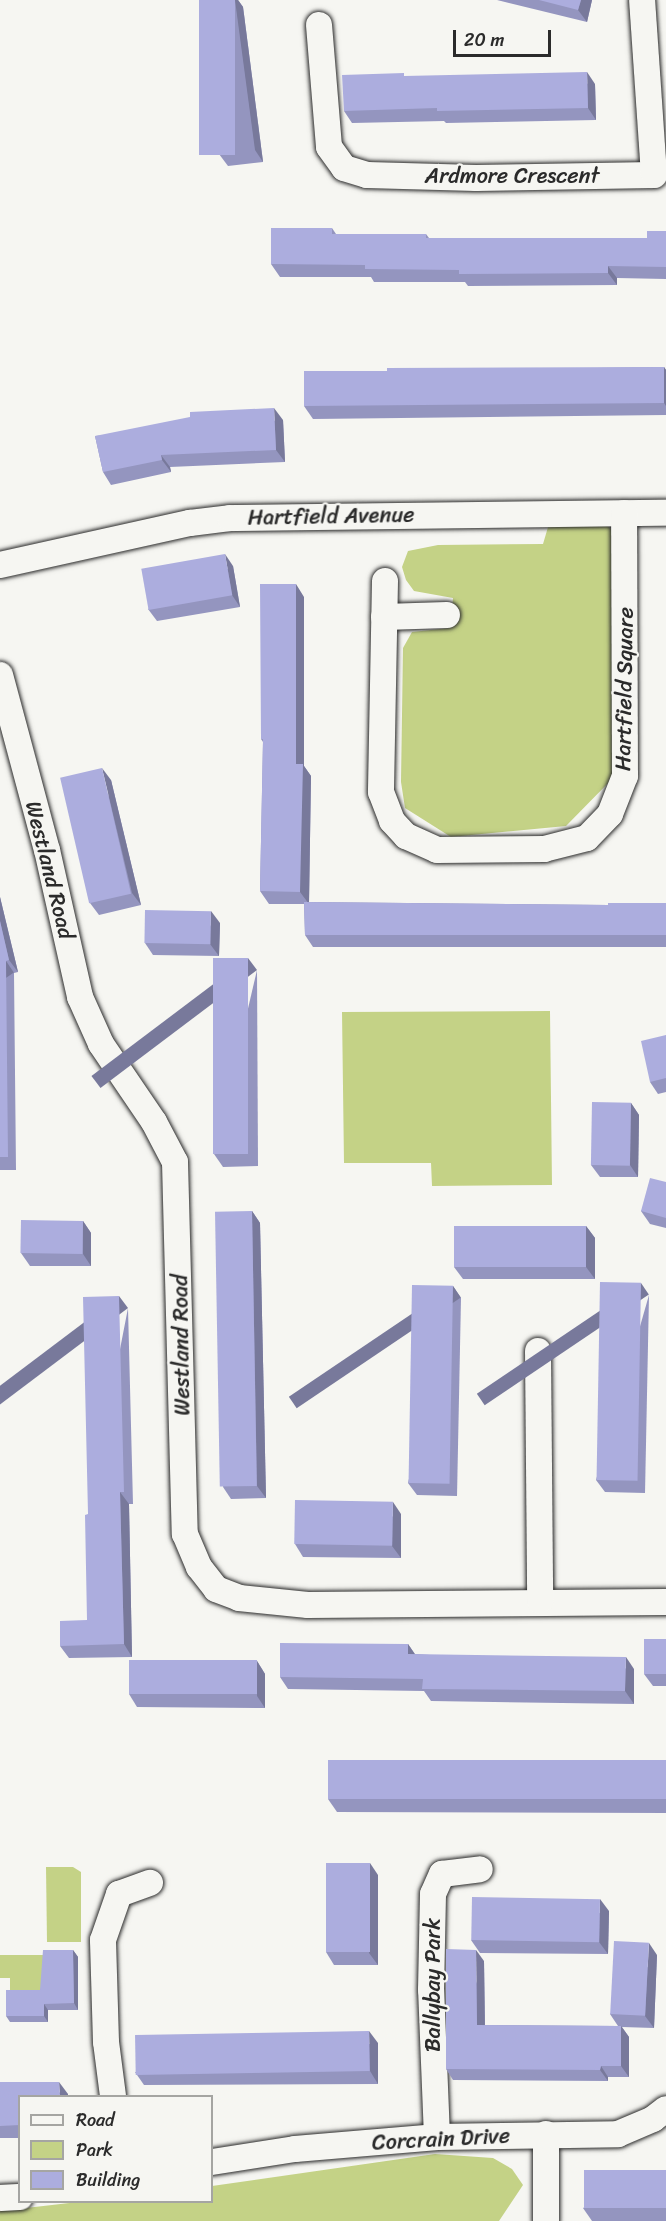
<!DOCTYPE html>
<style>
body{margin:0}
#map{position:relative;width:666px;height:2221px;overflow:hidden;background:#f6f6f2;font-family:Sriracha,sans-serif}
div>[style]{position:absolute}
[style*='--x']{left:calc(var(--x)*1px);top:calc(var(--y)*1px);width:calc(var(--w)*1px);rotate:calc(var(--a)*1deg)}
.green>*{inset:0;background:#c4d286}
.roads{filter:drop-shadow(0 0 2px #2b2b2b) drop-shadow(0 0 2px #2b2b2b)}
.street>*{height:26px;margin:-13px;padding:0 13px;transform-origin:13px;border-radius:13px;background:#f6f6f2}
.wall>*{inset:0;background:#9495bf}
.shaded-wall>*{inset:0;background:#78799b;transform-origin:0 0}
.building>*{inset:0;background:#acadde;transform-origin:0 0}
span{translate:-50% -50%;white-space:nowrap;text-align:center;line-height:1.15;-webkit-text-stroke:4.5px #f6f6f2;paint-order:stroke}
.street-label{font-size:22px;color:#2b2b2b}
.legend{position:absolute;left:18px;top:2095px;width:195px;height:108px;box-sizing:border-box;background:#f6f6f2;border:2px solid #a5a5a2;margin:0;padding:8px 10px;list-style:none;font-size:18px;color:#2b2b2b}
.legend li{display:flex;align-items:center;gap:12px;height:30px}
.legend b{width:30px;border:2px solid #a5a5a2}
.scale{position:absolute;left:453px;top:30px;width:98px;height:27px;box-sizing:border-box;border:3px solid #2b2b2b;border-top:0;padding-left:8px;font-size:18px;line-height:21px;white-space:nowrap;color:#2b2b2b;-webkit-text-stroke:4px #f6f6f2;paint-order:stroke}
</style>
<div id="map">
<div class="green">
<i style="clip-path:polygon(551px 517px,603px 521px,619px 538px,618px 773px,566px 826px,451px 837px,405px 808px,401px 782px,403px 648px,412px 632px,450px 628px,453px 598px,414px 591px,406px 580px,402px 567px,408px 551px,438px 545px,543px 544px)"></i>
<i style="clip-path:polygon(550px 1011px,552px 1185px,432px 1186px,431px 1163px,344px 1163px,342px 1012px)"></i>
<i style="clip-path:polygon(46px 1867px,73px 1867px,81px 1872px,81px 1942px,47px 1942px)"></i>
<i style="clip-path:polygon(0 1955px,45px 1955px,45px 1992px,10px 1992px,10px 1978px,0 1978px)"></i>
<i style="clip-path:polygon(435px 2154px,493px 2158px,512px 2169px,523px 2185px,499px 2221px,0 2221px,0 2211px,78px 2202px,212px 2202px,212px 2186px)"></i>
</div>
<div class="roads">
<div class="street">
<i style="--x:319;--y:25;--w:122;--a:85.3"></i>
<i style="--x:329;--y:147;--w:26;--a:54"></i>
<i style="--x:344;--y:168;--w:24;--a:17"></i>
<i style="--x:367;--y:175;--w:109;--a:1.6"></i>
<i style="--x:476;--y:178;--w:178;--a:-1"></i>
<i style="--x:654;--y:175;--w:175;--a:-93.9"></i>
<i style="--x:0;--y:565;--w:195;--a:-12.5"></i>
<i style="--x:190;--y:523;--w:40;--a:-7.1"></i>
<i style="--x:230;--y:518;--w:436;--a:-0.7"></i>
<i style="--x:385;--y:581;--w:211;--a:91.1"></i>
<i style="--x:381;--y:792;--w:31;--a:69"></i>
<i style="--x:392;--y:821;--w:21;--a:47"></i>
<i style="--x:406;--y:836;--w:34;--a:24"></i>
<i style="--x:437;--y:850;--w:107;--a:-0.5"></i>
<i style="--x:544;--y:849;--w:44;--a:-14.3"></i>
<i style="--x:587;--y:838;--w:33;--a:-46"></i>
<i style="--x:610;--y:814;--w:41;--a:-68.5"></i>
<i style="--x:625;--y:776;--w:263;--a:-90.2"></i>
<i style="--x:384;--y:617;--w:63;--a:-1.8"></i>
<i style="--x:0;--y:675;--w:181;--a:75"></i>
<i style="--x:47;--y:850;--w:151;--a:77.3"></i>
<i style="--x:80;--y:997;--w:51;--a:65.9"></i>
<i style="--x:101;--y:1044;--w:94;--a:55.8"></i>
<i style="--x:154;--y:1122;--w:45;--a:62.3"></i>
<i style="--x:175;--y:1162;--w:372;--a:88.5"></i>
<i style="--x:185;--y:1534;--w:36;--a:67"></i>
<i style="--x:199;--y:1567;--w:28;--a:52"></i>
<i style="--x:216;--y:1589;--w:25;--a:21"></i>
<i style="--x:239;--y:1598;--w:69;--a:5.8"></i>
<i style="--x:308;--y:1605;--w:358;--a:-0.5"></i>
<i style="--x:538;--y:1351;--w:250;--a:89.5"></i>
<i style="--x:113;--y:2096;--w:54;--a:-97.4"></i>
<i style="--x:106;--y:2042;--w:102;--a:-91.7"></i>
<i style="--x:103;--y:1940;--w:49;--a:-70.8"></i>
<i style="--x:119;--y:1894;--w:33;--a:-20"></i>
<i style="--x:546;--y:2134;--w:87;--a:90"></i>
<i style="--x:437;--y:2137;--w:147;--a:-92.3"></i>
<i style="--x:431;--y:1990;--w:96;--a:-88.8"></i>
<i style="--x:433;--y:1894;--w:22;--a:-66"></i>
<i style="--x:442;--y:1874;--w:38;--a:-7"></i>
<i style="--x:212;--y:2162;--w:84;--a:-8.9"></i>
<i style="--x:295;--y:2149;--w:143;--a:-4.8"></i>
<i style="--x:437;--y:2137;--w:181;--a:-0.9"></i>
<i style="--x:618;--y:2134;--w:38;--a:-23"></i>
<i style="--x:653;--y:2119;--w:16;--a:-38"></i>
<i style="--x:0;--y:2198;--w:20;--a:-3"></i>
</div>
</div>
<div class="wall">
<i style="clip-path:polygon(199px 0,238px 0,243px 7px,263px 162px,228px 166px,219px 154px)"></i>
<i style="clip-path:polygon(497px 0,592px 0,587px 22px)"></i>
<i style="clip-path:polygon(406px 76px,595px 84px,596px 120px,446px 123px,444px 121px,352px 123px,344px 111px)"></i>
<i style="clip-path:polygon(332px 228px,336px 234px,426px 234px,429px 238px,647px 238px,666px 231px,666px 279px,617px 278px,617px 285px,468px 286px,465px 282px,374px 282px,371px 277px,280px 277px,271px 264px)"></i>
<i style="clip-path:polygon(664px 367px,666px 370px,666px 415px,313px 419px,304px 406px,387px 371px)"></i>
<i style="clip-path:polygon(283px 420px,285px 462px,170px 467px,171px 472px,111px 485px,103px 472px,95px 436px)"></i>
<i style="clip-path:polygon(233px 566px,240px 607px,157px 621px,148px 609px)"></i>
<i style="clip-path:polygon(304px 597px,304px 766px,311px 776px,309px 902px,608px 905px,666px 903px,666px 947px,313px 947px,305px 935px,304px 904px,269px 904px,260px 891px,263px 742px,261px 739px)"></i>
<i style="clip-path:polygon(111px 780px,141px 905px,99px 915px,90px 903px)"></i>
<i style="clip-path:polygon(0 897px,18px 972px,14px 973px,16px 1170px,0 1170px)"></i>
<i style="clip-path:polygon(220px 923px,219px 956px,153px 955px,145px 943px)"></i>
<i style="clip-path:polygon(257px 970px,258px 1166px,223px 1167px,214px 1154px)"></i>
<i style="clip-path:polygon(666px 1035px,666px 1092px,658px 1094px,650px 1082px)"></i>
<i style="clip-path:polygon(631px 1103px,639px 1115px,638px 1177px,600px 1177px,591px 1165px)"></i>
<i style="clip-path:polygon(666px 1182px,666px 1228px,650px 1224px,641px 1211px)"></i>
<i style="clip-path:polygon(252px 1211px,260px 1223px,266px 1498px,231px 1499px,223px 1487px)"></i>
<i style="clip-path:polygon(83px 1221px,91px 1233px,91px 1266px,30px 1266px,21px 1253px)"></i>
<i style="clip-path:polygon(586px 1226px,595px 1238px,595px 1279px,463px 1279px,454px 1267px)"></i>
<i style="clip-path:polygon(453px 1286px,461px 1298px,457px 1496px,417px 1495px,408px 1483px)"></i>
<i style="clip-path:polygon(649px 1295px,645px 1493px,605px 1492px,596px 1480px)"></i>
<i style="clip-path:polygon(128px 1308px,133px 1504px,129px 1504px,132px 1657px,69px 1658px,60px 1646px,87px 1620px,88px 1514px)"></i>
<i style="clip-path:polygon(401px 1514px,401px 1558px,303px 1557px,295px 1544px)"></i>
<i style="clip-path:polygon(666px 1639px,666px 1686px,653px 1686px,644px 1674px)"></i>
<i style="clip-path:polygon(408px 1644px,415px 1654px,634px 1669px,634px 1704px,431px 1701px,424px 1691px,288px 1689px,280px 1677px)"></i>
<i style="clip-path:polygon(257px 1661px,265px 1674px,265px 1708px,137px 1707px,129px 1694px)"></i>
<i style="clip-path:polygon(666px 1761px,666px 1813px,337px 1812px,328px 1799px)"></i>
<i style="clip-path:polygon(378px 1875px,378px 1965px,334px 1965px,326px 1952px)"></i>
<i style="clip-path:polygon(609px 1911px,608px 1954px,480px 1953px,471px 1940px)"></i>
<i style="clip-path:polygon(73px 1950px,78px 1957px,78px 2010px,48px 2010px,48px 2022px,10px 2022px,6px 2016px,40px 1990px)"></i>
<i style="clip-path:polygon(657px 1955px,654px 2028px,622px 2027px,629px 2037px,629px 2077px,608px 2077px,608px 2081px,453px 2080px,446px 2069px,484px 1961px,485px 2025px,618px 2026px,610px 2014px)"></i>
<i style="clip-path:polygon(378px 2043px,378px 2084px,144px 2085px,135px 2072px)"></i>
<i style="clip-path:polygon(0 2082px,68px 2094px,20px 2097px,20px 2138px,0 2138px)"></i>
<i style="clip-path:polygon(666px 2170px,666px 2221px,592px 2221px,583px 2208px)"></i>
</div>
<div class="shaded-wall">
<i style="clip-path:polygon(235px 0,238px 0,243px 7px,263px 162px,255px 150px)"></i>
<i style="clip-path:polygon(581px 0,592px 0,587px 22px,578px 10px)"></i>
<i style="clip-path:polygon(587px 72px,595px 84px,596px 120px,588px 108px)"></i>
<i style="clip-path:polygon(608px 266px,617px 278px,617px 285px,608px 273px)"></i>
<i style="clip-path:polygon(664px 367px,666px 370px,666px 406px,664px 403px)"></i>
<i style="clip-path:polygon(274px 408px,283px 420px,285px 462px,276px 450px)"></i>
<i style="clip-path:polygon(161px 455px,170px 467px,171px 472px,162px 460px)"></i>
<i style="clip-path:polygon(225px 554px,233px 566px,240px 607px,232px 595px)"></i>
<i style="clip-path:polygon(296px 584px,304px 597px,304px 766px,311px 776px,309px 904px,300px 892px,296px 764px)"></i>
<i style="clip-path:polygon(102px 768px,111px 780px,141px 905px,132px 893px)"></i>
<i style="clip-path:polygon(0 897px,18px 972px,9px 960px,0 921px)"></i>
<i style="clip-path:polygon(211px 911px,220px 923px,219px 956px,210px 944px)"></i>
<i style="left:248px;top:958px;width:15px;height:196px;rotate:53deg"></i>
<i style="left:6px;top:961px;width:14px;height:196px;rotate:56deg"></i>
<i style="clip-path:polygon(631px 1103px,639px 1115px,638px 1177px,630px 1165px)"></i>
<i style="clip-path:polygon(252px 1211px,260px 1223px,266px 1498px,257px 1486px)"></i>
<i style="clip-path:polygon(83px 1221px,91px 1233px,91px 1266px,83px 1254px)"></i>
<i style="clip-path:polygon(586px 1226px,595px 1238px,595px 1279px,586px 1267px)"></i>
<i style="left:641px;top:1283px;width:14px;height:198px;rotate:56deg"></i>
<i style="left:453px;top:1286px;width:14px;height:198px;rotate:56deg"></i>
<i style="left:119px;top:1296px;width:15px;height:196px;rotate:53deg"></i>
<i style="clip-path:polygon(120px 1492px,129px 1504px,132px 1657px,124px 1644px)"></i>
<i style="clip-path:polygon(393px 1502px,401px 1514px,401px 1558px,392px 1546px)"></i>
<i style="clip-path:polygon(408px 1644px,416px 1656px,408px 1654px)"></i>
<i style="clip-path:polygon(626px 1657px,634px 1669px,634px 1704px,625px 1691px)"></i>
<i style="clip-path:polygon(257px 1661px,265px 1674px,265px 1708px,257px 1696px)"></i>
<i style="clip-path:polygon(370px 1863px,378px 1875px,378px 1965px,369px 1953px)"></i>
<i style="clip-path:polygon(600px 1899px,609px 1911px,608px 1954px,599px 1942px)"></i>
<i style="clip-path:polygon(649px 1943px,657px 1955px,654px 2028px,645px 2016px)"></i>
<i style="clip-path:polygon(73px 1950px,78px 1957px,78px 2010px,74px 2003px)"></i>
<i style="clip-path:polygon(476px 1950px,484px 1961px,485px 2036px,477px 2025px)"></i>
<i style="clip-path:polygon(44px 2004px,48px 2010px,48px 2022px,44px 2016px)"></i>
<i style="clip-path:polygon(621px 2026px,629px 2037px,629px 2077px,621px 2066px)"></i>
<i style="clip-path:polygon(369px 2031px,378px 2043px,378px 2084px,370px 2071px)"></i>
<i style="clip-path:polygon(601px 2066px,608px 2077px,608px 2081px,600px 2070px)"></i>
<i style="clip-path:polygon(59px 2082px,68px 2094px,68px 2097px,60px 2097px)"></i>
</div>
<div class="building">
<i style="left:199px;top:0;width:36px;height:155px"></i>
<i style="clip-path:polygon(539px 0,581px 0,578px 10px)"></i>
<i style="clip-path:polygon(587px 72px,588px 108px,437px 111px,437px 108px,344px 111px,342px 75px,404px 73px,404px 76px)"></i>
<i style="clip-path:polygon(271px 228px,332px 228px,332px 234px,426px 234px,426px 238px,647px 238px,647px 231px,666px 231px,666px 267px,608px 266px,608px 273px,459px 274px,459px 270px,365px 269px,365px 265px,271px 264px)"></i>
<i style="clip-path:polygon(664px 367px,664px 403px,304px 406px,304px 371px,387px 371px,387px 368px)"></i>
<i style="clip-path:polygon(274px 408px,276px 450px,161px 455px,162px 460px,103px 472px,95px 436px,190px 417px,190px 412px)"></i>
<i style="left:225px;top:554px;width:42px;height:85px;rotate:80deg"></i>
<i style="clip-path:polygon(260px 584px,296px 584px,296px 764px,303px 764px,300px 892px,260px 891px,263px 739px,261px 739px)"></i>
<i style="left:102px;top:768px;width:129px;height:43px;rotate:77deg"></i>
<i style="clip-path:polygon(304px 902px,608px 905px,608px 903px,666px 903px,666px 935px,305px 935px)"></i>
<i style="left:145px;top:910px;width:66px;height:33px;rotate:1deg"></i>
<i style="clip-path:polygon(0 921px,9px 960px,6px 961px,8px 1157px,0 1157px)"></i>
<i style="left:213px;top:958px;width:35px;height:196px"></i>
<i style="clip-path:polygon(666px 1035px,666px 1078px,650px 1082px,641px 1041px)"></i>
<i style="left:592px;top:1102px;width:39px;height:63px;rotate:1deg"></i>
<i style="clip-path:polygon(650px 1178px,666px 1182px,666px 1218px,641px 1211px)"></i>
<i style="left:252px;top:1211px;width:275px;height:37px;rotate:89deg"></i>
<i style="left:21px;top:1220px;width:62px;height:33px;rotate:1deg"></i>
<i style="left:454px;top:1226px;width:132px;height:41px"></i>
<i style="left:600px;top:1282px;width:41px;height:198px;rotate:1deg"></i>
<i style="left:412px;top:1285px;width:41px;height:198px;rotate:1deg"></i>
<i style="clip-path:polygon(119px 1296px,124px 1492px,120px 1492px,124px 1644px,60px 1646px,60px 1621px,87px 1620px,85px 1515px,88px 1514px,83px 1297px)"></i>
<i style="left:295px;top:1500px;width:98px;height:44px;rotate:1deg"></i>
<i style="left:644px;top:1639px;width:22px;height:35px"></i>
<i style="clip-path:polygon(280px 1643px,408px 1644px,408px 1654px,626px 1657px,625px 1691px,422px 1689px,423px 1679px,280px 1677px)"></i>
<i style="left:129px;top:1660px;width:128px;height:34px"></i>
<i style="left:328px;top:1760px;width:338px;height:39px"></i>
<i style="left:326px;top:1863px;width:44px;height:89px"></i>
<i style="left:472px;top:1897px;width:128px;height:43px;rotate:1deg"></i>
<i style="left:614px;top:1941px;width:35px;height:73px;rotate:3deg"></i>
<i style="clip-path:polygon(446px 1949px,476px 1950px,477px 2025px,621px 2026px,621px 2066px,601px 2066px,600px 2070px,446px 2069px)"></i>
<i style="clip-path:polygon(43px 1950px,73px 1950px,74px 2003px,44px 2004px,44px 2016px,6px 2016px,6px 1990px,40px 1990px)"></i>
<i style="left:369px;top:2031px;width:40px;height:234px;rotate:89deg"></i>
<i style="clip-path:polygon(0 2082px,59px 2082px,60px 2097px,20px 2097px,20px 2125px,0 2126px)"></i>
<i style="left:584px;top:2170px;width:82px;height:38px"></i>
</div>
<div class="street-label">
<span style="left:512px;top:176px">Ardmore Crescent</span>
<span style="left:331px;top:516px;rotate:-1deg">Hartfield Avenue</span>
<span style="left:624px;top:689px;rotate:-89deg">Hartfield Square</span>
<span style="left:50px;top:870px;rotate:76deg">Westland Road</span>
<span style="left:181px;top:1345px;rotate:-91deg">Westland Road</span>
<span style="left:433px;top:1985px;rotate:-90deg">Ballybay Park</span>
<span style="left:441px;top:2139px;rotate:-3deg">Corcrain Drive</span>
</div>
<ul class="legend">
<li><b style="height:8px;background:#f6f6f2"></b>Road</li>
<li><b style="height:16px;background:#c4d286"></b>Park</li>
<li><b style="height:16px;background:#acadde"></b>Building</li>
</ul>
<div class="scale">20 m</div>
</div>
